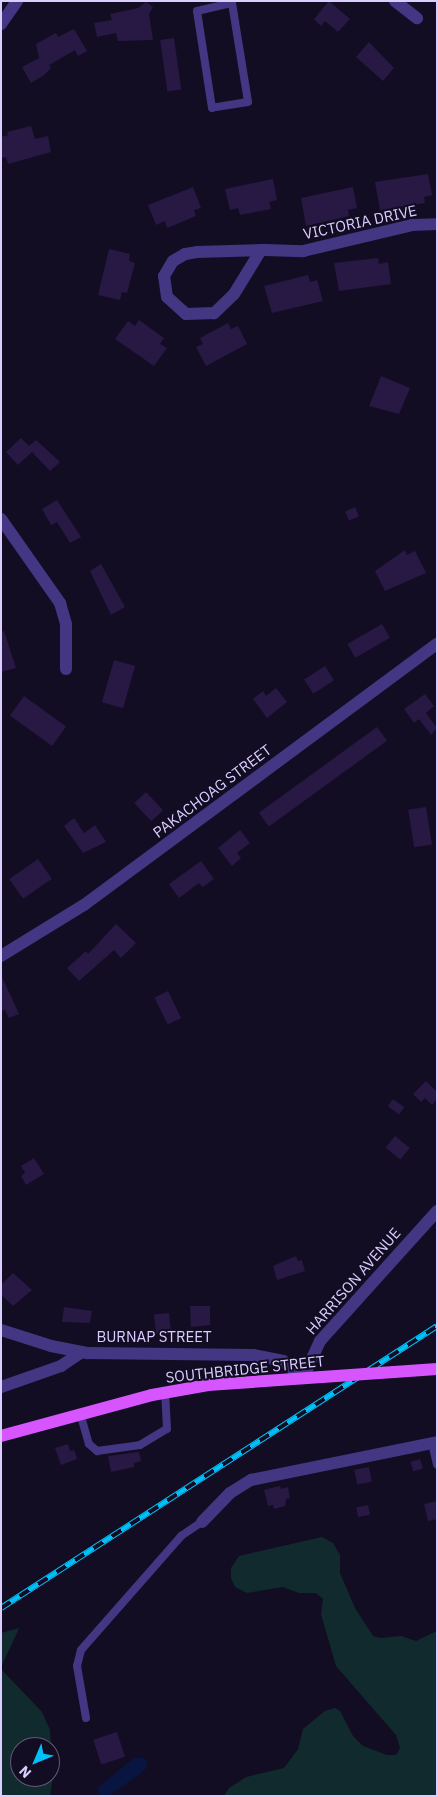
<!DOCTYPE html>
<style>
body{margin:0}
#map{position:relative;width:438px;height:1797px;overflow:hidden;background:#130d23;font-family:"IBM Plex Sans",sans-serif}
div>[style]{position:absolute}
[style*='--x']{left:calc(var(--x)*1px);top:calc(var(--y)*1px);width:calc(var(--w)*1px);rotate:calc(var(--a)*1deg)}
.green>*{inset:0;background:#102a2d}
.water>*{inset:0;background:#081541}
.building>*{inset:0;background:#271844;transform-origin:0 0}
.service>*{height:8px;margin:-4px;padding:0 4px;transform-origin:4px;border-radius:4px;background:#433683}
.minor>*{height:12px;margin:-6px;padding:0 6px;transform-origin:6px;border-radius:6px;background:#433683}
.tertiary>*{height:12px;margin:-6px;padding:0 6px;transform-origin:6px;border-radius:6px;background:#433683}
.primary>*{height:12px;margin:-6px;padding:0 6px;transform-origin:6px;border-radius:6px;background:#d655ff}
.rail>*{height:5.5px;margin-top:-2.75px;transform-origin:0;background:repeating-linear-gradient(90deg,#130d23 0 11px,#00c0f9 0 22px);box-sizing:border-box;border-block:1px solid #00c0f9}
.primary-bridge>*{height:12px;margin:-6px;padding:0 6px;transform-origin:6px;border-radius:6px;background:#d655ff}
span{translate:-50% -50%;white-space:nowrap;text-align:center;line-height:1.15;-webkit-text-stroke:4px #130d23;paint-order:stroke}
.street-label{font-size:15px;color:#daceff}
.frame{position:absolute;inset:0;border:2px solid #daceff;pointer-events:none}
.north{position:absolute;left:10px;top:1737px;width:50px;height:50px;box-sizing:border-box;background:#130d23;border:1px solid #635a7b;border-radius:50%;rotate:225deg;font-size:14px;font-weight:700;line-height:20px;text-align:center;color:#daceff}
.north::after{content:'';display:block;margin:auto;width:18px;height:22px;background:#00c0f9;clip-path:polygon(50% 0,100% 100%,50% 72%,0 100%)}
</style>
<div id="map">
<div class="green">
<i style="clip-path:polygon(322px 1537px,333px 1543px,340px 1555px,340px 1573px,355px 1608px,373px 1636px,381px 1638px,401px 1636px,416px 1641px,437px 1631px,437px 1796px,224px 1796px,229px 1788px,246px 1777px,284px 1768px,298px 1749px,303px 1729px,325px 1711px,335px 1708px,340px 1711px,353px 1736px,363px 1746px,387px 1755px,396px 1755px,400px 1748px,396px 1735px,336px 1666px,321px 1614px,323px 1599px,316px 1593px,299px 1593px,283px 1587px,247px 1593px,235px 1587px,231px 1578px,231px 1568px,239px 1556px)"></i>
<i style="clip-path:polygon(19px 1628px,17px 1633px,1px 1667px,1px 1633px)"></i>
<i style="clip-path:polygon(evenodd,1px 1669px,42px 1712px,50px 1730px,53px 1777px,50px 1796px,1px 1796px,1px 1669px,20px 1747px,50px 1747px,50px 1777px,20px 1777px,20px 1747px)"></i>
</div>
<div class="water">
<i style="clip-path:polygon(134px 1758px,143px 1758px,147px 1762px,145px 1770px,112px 1794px,100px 1796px,97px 1788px)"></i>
</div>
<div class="building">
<i style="clip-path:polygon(329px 1px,350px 19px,338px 32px,325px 21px,321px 26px,314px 19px)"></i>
<i style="clip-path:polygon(146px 2px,153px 7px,149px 14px,153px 40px,118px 41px,116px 33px,97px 37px,94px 23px,112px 20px,110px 14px,138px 8px)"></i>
<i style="clip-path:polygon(74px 29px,87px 51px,78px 56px,75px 50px,49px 65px,51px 68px,44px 75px,31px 83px,22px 67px,39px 58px,36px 44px,56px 33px,58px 37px)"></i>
<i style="left:174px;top:38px;width:52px;height:14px;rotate:82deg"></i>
<i style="clip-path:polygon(369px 42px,394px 68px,383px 81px,356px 57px)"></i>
<i style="clip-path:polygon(31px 126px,35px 139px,48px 136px,51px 152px,8px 164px,6px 157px,1px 158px,1px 137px,8px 135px,7px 132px)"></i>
<i style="clip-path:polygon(428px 174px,432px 195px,424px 197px,425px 203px,380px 210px,375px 182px)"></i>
<i style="clip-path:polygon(273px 179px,277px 200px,269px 202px,271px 209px,240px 215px,238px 208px,230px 210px,225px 189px)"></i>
<i style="clip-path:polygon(193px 187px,201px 208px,194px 210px,196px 216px,167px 228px,165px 221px,156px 225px,148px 205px)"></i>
<i style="clip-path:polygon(353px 187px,357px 208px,348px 210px,349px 216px,306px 226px,301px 198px)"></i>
<i style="clip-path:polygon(109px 249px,130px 254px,129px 261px,135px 263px,127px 293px,122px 292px,120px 300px,98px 295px)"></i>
<i style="clip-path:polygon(378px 258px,379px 264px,388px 262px,391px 284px,339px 291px,334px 263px)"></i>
<i style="clip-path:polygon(308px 275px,310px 282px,317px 280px,323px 301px,272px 313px,264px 286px)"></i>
<i style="clip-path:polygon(139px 320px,164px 338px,160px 344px,167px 348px,154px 366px,115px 339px,128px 321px,135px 326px)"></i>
<i style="clip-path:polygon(228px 323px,231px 329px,238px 326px,247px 344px,206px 366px,196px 347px,203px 344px,200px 338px)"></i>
<i style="clip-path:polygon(381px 376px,410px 388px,399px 414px,369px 406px)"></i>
<i style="clip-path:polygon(21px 438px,29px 446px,36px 440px,60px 462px,50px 471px,32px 452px,18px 465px,6px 452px)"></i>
<i style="clip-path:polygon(57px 500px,81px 537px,70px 543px,57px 522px,51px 525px,42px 509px)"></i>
<i style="left:355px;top:507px;width:10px;height:11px;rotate:66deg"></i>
<i style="clip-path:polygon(405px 550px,407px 555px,415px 551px,426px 573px,385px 591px,375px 571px)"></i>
<i style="clip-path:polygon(101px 564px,125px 607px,111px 615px,90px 571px)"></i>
<i style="left:382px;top:624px;width:16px;height:40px;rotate:60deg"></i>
<i style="clip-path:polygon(4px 631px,16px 668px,1px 672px,1px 632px)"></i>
<i style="left:114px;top:660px;width:22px;height:44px;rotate:16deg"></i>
<i style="left:325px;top:666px;width:17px;height:25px;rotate:57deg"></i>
<i style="clip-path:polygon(276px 688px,287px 702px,267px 718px,253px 699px,263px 691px,266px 696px)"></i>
<i style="clip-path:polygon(425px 694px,434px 706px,426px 713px,437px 728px,431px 735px,419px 719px,414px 723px,404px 709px)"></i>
<i style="left:24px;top:696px;width:52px;height:24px;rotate:36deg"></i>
<i style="left:377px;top:727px;width:17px;height:146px;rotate:54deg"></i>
<i style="left:146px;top:792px;width:25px;height:16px;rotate:47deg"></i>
<i style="left:426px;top:807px;width:38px;height:18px;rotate:81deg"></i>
<i style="clip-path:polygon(74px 818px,84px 833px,95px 825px,106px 842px,83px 853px,64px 826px)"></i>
<i style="clip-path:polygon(240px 830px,250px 843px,237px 853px,241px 858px,232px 866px,218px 848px)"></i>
<i style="left:38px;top:859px;width:24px;height:35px;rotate:55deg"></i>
<i style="clip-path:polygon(201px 861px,214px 879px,203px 887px,199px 883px,179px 898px,169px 884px)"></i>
<i style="clip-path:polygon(116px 924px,136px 943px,121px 958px,114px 950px,79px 981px,67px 968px,86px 951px,88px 954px)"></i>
<i style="clip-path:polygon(1px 975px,19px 1014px,9px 1018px,5px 1010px,1px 1011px)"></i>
<i style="left:168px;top:991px;width:30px;height:15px;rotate:64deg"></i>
<i style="clip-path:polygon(426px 1081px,437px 1092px,437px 1099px,432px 1105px,425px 1098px,421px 1102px,413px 1094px)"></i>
<i style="left:393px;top:1099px;width:14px;height:9px;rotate:36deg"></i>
<i style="left:395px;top:1136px;width:19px;height:15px;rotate:39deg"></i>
<i style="clip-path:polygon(34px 1158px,44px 1174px,26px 1185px,21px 1176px,25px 1173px,21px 1166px)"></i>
<i style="clip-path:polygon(296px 1256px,298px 1261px,302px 1260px,305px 1271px,277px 1280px,273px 1266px)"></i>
<i style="clip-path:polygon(13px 1273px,32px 1290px,13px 1306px,1px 1295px,1px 1285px)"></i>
<i style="clip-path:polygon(190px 1306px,210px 1306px,210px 1325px,191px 1327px)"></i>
<i style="clip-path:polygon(64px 1307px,92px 1311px,90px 1323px,62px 1322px)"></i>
<i style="left:169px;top:1313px;width:19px;height:15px;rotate:84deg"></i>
<i style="clip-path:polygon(68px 1444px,70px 1451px,74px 1450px,77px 1459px,61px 1465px,55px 1448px)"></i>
<i style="clip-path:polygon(139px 1452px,141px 1461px,134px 1463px,134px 1467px,111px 1472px,108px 1456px)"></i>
<i style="left:420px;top:1459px;width:10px;height:10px;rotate:73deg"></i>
<i style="left:369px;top:1467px;width:15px;height:15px;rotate:79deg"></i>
<i style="clip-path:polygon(280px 1486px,281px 1489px,288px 1487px,290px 1498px,286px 1499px,285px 1506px,274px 1509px,273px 1505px,268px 1506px,264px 1490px)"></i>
<i style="clip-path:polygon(437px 1501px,437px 1519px,428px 1521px,424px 1504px)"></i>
<i style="left:368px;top:1505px;width:10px;height:12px;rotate:79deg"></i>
<i style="left:117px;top:1732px;width:26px;height:25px;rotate:72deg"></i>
</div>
<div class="service">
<i style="--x:232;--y:1;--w:2;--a:90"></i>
<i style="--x:232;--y:3;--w:100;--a:80.8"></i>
<i style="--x:248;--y:102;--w:36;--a:171"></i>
<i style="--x:212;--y:108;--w:98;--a:-98.8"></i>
<i style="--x:197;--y:11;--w:36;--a:-13"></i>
<i style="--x:80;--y:1413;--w:32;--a:74"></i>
<i style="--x:89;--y:1444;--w:11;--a:41"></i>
<i style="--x:97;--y:1451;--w:43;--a:-7.9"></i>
<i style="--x:140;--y:1445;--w:31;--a:-31"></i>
<i style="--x:167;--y:1429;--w:37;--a:-93"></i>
<i style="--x:432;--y:1443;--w:22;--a:77"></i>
<i style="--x:86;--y:1718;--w:53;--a:-99.8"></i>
<i style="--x:77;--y:1666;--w:16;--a:-76"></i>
<i style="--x:81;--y:1650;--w:152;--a:-48.7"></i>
<i style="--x:181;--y:1536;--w:25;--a:-34"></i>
</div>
<div class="minor">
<i style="--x:395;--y:1;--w:28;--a:38"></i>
<i style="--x:1;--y:24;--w:28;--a:-55"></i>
<i style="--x:261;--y:250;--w:52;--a:121.5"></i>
<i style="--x:234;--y:294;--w:28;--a:136"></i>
<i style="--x:214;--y:313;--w:28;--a:178"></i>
<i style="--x:186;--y:314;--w:25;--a:-138"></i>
<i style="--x:167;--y:297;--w:21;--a:-98"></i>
<i style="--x:164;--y:276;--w:17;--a:-59"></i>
<i style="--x:173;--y:261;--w:14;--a:-30"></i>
<i style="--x:185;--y:254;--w:12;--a:-9"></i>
<i style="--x:197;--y:252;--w:64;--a:-1.8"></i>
<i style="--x:261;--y:250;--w:5;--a:0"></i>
<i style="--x:266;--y:250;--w:37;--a:2"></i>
<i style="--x:303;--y:251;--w:112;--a:-13.4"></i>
<i style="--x:412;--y:225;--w:25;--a:-2"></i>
<i style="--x:1;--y:519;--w:103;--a:54.9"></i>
<i style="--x:60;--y:603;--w:22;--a:74"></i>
<i style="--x:66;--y:624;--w:45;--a:90"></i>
<i style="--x:1;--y:1330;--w:52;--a:17.7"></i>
<i style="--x:51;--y:1346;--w:38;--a:11"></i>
<i style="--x:88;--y:1353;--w:165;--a:0.7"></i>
<i style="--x:253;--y:1355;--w:31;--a:11"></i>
<i style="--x:283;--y:1361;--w:26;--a:40"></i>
<i style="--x:303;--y:1378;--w:41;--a:-65.3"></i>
<i style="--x:320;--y:1341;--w:175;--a:-48"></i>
<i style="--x:1;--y:1387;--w:64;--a:-19.3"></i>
<i style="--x:61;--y:1366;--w:25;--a:-34"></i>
<i style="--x:202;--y:1522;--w:40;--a:-46"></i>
<i style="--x:230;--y:1493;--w:25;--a:-32"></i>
<i style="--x:251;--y:1480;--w:190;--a:-11.5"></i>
</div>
<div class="tertiary">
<i style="--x:1;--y:956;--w:97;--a:-31.6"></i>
<i style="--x:84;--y:905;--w:439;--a:-36.5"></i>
</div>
<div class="primary">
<i style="--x:394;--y:1372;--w:43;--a:-4"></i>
<i style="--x:1;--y:1436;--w:156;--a:-15.2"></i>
<i style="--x:152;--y:1395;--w:57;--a:-10.1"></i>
<i style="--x:208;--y:1385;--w:114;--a:-4"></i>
</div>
<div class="rail">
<i style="--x:1;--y:1608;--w:519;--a:-32.89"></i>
</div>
<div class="primary-bridge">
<i style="--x:322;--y:1377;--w:72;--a:-4"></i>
</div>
<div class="street-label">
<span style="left:360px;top:222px;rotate:-12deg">VICTORIA DRIVE</span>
<span style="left:212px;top:791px;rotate:-37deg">PAKACHOAG STREET</span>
<span style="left:353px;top:1281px;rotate:-49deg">HARRISON AVENUE</span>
<span style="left:154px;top:1337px">BURNAP STREET</span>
<span style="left:245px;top:1369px;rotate:-6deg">SOUTHBRIDGE STREET</span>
</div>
<div class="frame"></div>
<div class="north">N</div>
</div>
